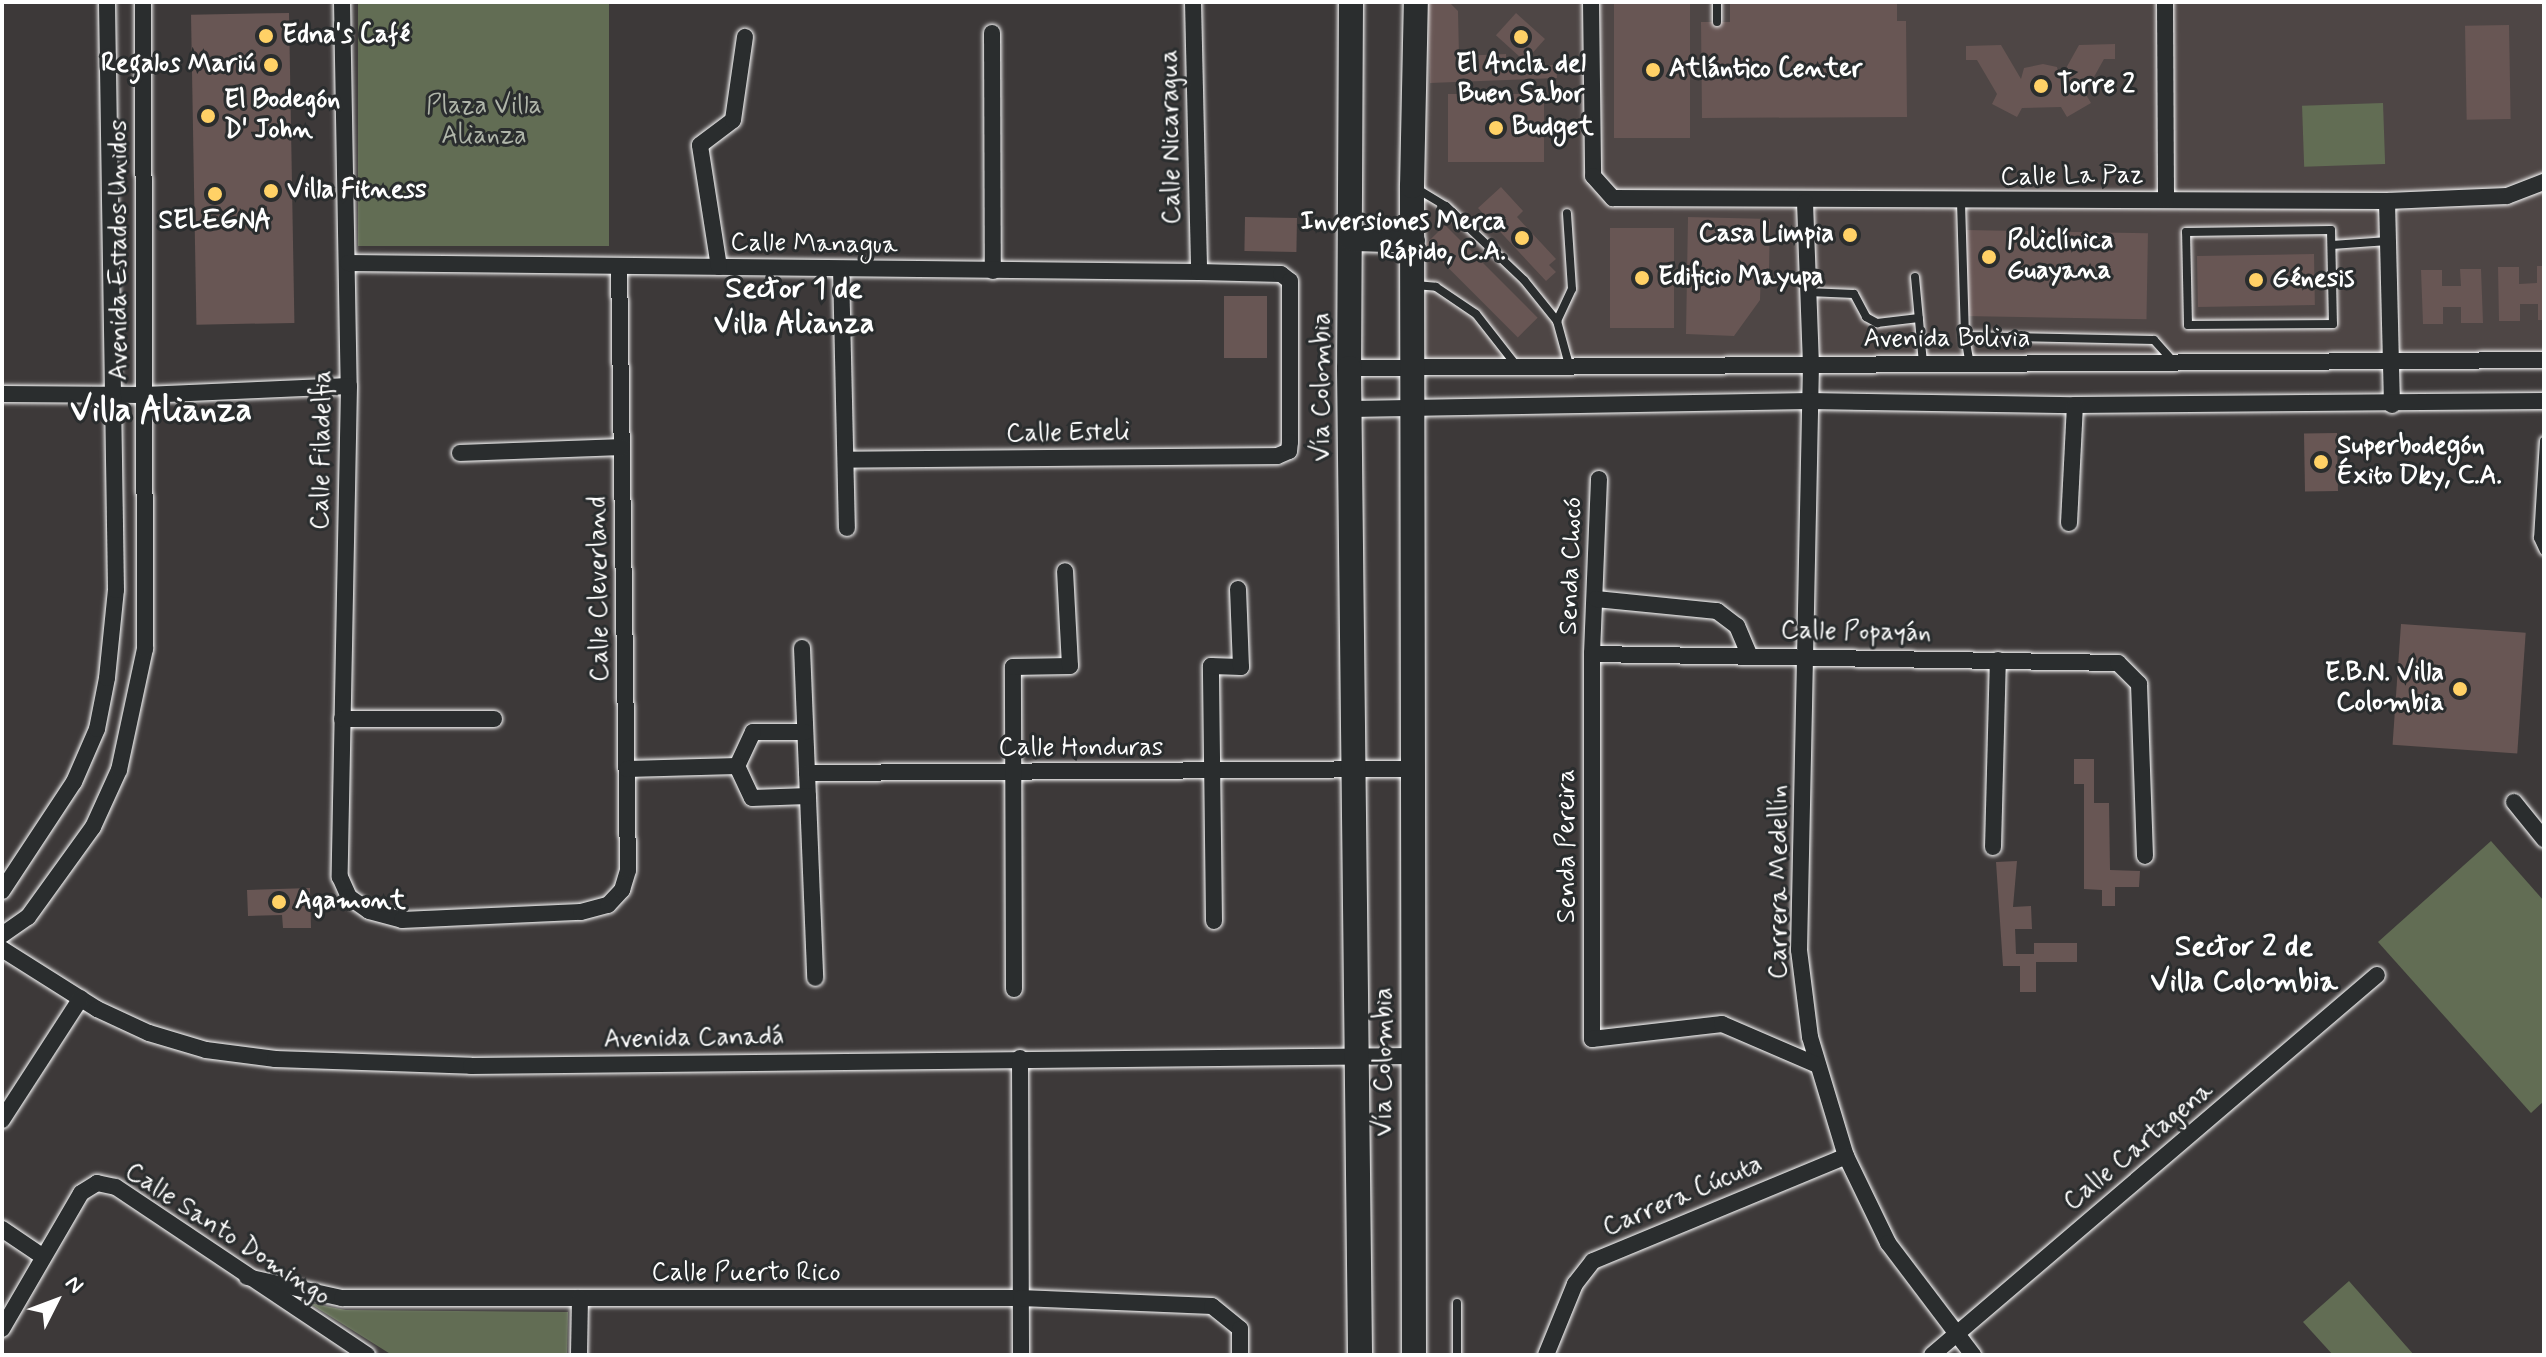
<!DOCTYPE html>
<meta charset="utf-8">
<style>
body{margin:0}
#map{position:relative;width:2546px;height:1357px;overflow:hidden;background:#3d3939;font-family:Mynerve,sans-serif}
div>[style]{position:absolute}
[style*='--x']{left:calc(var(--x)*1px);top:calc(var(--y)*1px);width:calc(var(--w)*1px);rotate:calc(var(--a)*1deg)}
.built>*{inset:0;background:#4e4645;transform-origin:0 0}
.green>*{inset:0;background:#626d54;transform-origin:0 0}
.building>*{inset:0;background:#685654;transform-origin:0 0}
.roads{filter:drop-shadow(0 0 2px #fff) drop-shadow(0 0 2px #fff)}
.lane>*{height:8px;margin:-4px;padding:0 4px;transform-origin:4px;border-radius:4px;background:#2a2d2e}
.street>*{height:16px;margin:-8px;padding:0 8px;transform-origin:8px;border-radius:8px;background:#2a2d2e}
.secondary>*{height:24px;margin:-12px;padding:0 12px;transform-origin:12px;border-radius:12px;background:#2a2d2e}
.dots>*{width:22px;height:22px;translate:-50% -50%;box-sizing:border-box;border:4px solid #2a2d2e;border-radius:50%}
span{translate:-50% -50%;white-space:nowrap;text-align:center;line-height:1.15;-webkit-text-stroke:6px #2a2d2e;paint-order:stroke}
.poi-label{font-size:26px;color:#fff;font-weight:700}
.left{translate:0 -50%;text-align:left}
.right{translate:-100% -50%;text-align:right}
.park-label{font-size:26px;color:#b0b6aa}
.street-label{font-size:26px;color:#fff}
.quarter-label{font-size:30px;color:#fff;font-weight:700}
.district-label{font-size:34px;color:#fff;font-weight:700}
.frame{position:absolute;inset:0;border:4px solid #fff;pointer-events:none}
.north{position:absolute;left:16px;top:1261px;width:80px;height:80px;-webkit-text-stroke:6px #2a2d2e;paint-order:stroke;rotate:48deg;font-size:22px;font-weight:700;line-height:32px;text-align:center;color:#fff}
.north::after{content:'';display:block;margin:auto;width:28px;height:36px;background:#fff;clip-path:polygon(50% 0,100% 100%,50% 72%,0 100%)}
</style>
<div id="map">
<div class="built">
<i style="left:1416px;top:2px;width:1128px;height:364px"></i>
</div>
<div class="green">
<i style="left:358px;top:2px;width:251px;height:244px"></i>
<i style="left:2383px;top:103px;width:61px;height:81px;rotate:88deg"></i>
<i style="clip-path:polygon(2491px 841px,2544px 901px,2544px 1101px,2531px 1113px,2378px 942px)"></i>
<i style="clip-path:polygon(2349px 1281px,2414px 1355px,2333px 1355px,2303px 1322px)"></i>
<i style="clip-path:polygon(309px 1303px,346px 1310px,568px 1312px,567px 1355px,392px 1355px)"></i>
</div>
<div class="building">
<i style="clip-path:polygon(1428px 2px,1449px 2px,1458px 11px,1459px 56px,1506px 54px,1507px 66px,1556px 65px,1557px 78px,1430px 83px)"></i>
<i style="left:1614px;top:2px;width:76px;height:136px"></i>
<i style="clip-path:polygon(1730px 2px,1897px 2px,1897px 21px,1906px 21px,1907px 117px,1702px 118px,1701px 22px,1730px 22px)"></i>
<i style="left:289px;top:13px;width:310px;height:98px;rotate:89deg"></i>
<i style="left:1516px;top:13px;width:39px;height:30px;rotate:42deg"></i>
<i style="left:2509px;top:25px;width:94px;height:44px;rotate:89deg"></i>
<i style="clip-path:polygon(2115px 44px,2115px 59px,2104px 59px,2085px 93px,2091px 103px,2067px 117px,2061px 107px,2022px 108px,2017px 117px,1992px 104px,1997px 94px,1977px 60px,1966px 60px,1966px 46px,2001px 45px,2021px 79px,2024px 68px,2043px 64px,2057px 67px,2060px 79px,2079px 45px)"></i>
<i style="left:1448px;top:94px;width:96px;height:68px"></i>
<i style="clip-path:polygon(1501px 187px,1523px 211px,1517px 217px,1556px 259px,1549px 265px,1556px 272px,1546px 281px,1478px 208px)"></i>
<i style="left:1245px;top:217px;width:52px;height:34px;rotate:1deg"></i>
<i style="clip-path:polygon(1688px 217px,1770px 219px,1769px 270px,1761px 270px,1760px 300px,1734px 336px,1686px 334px)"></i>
<i style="left:1445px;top:225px;width:131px;height:28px;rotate:45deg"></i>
<i style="left:1610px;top:228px;width:64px;height:100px"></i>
<i style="left:1965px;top:230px;width:183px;height:86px;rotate:1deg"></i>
<i style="left:2314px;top:254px;width:51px;height:117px;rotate:89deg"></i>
<i style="clip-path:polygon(2537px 266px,2544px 266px,2544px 320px,2538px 320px,2538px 304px,2520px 304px,2520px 321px,2499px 321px,2498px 267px,2519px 267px,2519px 284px,2537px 283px)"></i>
<i style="clip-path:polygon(2460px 269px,2481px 269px,2483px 323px,2461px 323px,2461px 307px,2443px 307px,2443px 324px,2423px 324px,2421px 270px,2442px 270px,2442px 286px,2461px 286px)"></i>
<i style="left:1267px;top:296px;width:62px;height:43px;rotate:90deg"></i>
<i style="left:2337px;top:433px;width:58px;height:33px;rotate:89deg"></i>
<i style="left:2401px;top:624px;width:125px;height:121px;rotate:4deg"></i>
<i style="clip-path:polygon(2074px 759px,2094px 759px,2094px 803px,2109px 803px,2110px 870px,2140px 871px,2139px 887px,2115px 887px,2115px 906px,2102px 906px,2102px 890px,2084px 889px,2084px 784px,2074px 784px)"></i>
<i style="clip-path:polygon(2017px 861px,2013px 907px,2031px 906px,2032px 929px,2015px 929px,2016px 954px,2034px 954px,2034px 943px,2077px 943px,2077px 962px,2036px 962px,2036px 992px,2020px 992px,2020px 966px,2003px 966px,1996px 862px)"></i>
<i style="clip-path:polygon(310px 888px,311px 928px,283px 928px,282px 915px,248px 916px,247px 890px)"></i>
</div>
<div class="roads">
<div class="lane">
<i style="--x:1717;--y:2;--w:20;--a:90"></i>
<i style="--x:1414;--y:187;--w:37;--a:31"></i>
<i style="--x:1446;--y:206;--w:108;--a:43.5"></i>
<i style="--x:1524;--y:280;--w:53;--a:51.2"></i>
<i style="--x:1557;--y:321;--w:46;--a:74.7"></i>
<i style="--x:1961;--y:202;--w:134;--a:88.3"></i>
<i style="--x:2331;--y:230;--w:94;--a:88.8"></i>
<i style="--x:2333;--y:324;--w:145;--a:179.6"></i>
<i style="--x:2188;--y:325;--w:93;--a:-91.2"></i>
<i style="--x:2186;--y:232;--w:145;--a:-0.8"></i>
<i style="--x:2332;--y:245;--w:56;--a:-4.1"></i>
<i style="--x:1915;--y:277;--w:87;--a:84.7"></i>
<i style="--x:1415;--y:285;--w:21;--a:5"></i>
<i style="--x:1436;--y:287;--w:48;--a:34"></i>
<i style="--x:1476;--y:314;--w:65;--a:51.9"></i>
<i style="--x:1808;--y:292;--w:46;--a:2.5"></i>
<i style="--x:1854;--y:294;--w:26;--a:62"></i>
<i style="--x:1866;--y:317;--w:13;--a:29"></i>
<i style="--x:1877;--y:323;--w:42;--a:-6.8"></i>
<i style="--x:1557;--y:321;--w:35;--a:-65"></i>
<i style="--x:1572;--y:289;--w:76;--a:-93.8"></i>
<i style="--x:1970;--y:365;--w:29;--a:-100"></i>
<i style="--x:1965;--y:336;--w:189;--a:1.2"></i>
<i style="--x:2154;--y:340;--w:27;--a:48"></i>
<i style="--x:2544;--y:441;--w:97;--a:93.5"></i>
<i style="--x:2538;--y:538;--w:14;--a:65"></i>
<i style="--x:1457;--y:1355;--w:52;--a:-90"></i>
</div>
<div class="street">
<i style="--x:342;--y:2;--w:384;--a:89"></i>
<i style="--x:349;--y:386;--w:491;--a:91.1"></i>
<i style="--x:340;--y:877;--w:22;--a:66"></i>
<i style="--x:349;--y:897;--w:24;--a:35"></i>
<i style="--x:369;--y:911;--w:34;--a:15"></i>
<i style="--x:402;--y:920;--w:179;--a:-2.6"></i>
<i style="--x:581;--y:912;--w:28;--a:-15"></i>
<i style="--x:608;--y:905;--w:21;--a:-47"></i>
<i style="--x:622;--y:890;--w:21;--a:-73"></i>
<i style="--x:628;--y:870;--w:604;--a:-90.85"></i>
<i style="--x:1193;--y:2;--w:270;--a:88.7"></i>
<i style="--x:1591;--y:2;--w:174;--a:89.3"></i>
<i style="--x:1593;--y:176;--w:30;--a:48"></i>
<i style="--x:1613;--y:198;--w:774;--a:0.22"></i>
<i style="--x:2387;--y:201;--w:120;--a:-2.4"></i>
<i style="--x:2507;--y:196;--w:40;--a:-21"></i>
<i style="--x:2165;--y:2;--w:198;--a:89.7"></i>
<i style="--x:992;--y:33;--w:238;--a:89.8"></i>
<i style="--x:2387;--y:201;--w:204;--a:88.6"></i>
<i style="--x:1805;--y:202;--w:162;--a:87.9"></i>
<i style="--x:1811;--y:364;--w:586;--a:91.17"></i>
<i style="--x:1799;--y:950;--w:88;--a:82.8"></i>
<i style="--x:1810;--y:1037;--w:124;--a:73.2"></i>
<i style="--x:1846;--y:1156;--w:97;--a:64.2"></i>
<i style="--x:1888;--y:1243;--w:141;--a:52.8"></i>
<i style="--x:348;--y:263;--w:851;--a:0.61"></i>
<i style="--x:1199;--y:272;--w:82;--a:1.4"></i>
<i style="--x:1281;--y:274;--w:11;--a:38"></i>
<i style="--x:1290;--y:281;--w:161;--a:90"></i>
<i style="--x:1290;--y:442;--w:9;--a:96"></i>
<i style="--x:1289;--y:451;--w:13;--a:157"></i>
<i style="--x:1277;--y:456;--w:430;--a:179.5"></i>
<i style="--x:719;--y:267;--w:123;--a:-98.9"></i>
<i style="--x:700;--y:145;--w:41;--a:-37.1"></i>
<i style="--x:733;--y:120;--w:84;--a:-81.8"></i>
<i style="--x:841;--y:269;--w:259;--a:88.7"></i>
<i style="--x:1349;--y:368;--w:1195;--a:-0.38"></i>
<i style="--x:2;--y:394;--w:142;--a:0.4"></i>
<i style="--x:144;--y:395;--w:205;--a:-2.5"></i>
<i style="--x:1351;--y:409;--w:458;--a:-1"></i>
<i style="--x:1809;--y:401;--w:266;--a:0.9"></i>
<i style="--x:2075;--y:405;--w:469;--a:-0.5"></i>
<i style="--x:460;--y:453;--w:162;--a:-2.1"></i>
<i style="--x:1599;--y:479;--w:175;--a:92.3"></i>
<i style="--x:1592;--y:654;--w:385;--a:90"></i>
<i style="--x:1592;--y:1039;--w:131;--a:-6.6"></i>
<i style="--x:1722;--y:1024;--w:103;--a:23.3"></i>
<i style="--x:2069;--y:523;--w:118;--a:-87.1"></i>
<i style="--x:1596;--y:599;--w:122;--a:5.7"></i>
<i style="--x:1717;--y:611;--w:25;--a:37"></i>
<i style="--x:1737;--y:626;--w:33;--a:67"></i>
<i style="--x:802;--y:648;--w:330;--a:87.7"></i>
<i style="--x:1592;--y:654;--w:526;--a:0.98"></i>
<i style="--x:2118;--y:663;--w:30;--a:45"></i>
<i style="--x:2139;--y:684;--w:172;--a:88"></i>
<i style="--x:342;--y:719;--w:152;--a:0"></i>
<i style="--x:805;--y:732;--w:52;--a:180"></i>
<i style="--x:753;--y:732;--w:38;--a:115"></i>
<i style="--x:737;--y:766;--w:35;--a:65"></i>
<i style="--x:752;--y:798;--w:56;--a:-2"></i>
<i style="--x:627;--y:769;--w:110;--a:-1.6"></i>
<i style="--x:807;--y:773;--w:609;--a:-0.38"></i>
<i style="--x:2514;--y:802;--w:48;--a:51"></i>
<i style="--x:1993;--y:847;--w:187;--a:-88.5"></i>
<i style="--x:2;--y:891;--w:131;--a:-56.6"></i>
<i style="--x:74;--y:782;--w:58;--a:-66.5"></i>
<i style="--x:97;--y:729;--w:52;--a:-78.9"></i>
<i style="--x:107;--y:678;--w:88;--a:-84.2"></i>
<i style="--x:116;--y:590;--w:588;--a:-90.88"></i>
<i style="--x:1214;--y:921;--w:255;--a:-90.7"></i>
<i style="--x:1211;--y:666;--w:30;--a:2"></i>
<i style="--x:1241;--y:667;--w:78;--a:-92.2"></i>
<i style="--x:2;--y:935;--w:32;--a:-35"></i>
<i style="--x:28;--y:917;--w:111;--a:-54.2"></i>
<i style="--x:93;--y:827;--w:63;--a:-65.5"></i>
<i style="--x:119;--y:770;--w:124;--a:-77.9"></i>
<i style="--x:145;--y:649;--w:647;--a:-90.18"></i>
<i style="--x:2;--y:949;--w:112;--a:32.3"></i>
<i style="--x:97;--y:1009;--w:57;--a:24.8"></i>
<i style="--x:149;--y:1033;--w:59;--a:16.6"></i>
<i style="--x:206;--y:1050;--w:70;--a:7.4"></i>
<i style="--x:275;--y:1059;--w:196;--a:2"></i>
<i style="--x:471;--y:1066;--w:942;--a:-0.61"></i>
<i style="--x:1014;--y:989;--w:322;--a:-90.2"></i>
<i style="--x:1013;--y:667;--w:57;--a:-1"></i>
<i style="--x:1070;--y:666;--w:95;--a:-93"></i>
<i style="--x:1020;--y:1058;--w:297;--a:89.8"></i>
<i style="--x:2;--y:1120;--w:145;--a:-57.1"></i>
<i style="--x:2;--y:1229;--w:48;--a:34"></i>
<i style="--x:247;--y:1277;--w:97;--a:12.5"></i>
<i style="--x:342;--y:1298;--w:679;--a:0"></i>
<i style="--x:1021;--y:1298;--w:191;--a:2.4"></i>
<i style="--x:1212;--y:1306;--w:36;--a:39"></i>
<i style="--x:1240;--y:1329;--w:26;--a:90"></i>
<i style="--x:2;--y:1329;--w:157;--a:-59.8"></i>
<i style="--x:81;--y:1193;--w:19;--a:-32"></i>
<i style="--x:97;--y:1183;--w:19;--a:12"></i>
<i style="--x:116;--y:1187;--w:302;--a:33.8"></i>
<i style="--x:579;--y:1355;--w:57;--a:-89"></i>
<i style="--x:1546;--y:1355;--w:77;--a:-67.8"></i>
<i style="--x:1575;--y:1284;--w:29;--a:-52"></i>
<i style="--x:1593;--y:1261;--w:274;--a:-22.5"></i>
<i style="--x:1932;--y:1355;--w:585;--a:-40.5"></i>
</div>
<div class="secondary">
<i style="--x:1351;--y:2;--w:366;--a:90.3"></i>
<i style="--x:1349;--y:368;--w:987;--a:89.36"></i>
<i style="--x:1351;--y:239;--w:62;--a:1.8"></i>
<i style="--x:1414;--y:1355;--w:1169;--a:-90.1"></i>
<i style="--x:1412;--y:186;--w:184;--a:-88.8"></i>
</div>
</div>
<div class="dots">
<i style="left:266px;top:36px;background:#ffd166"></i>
<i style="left:1521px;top:37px;background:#ffd166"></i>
<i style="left:271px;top:65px;background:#ffd166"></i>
<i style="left:1653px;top:70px;background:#ffd166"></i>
<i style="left:2041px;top:86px;background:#ffd166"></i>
<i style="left:208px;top:116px;background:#ffd166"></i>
<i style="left:1496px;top:128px;background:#ffd166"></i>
<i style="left:271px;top:191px;background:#ffd166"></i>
<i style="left:215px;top:194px;background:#ffd166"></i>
<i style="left:1850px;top:235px;background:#ffd166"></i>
<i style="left:1522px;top:238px;background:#ffd166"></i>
<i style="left:1989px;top:257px;background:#ffd166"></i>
<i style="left:1642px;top:278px;background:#ffd166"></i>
<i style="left:2256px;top:280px;background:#ffd166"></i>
<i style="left:2321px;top:462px;background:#ffd166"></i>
<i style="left:2460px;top:689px;background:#ffd166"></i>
<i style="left:279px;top:902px;background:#ffd166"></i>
</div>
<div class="poi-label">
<span class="left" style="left:282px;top:36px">Edna's Café</span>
<span class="right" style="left:255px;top:65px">Regalos Mariú</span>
<span style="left:1521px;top:80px">El Ancla del<br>Buen Sabor</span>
<span class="left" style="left:1669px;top:70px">Atlántico Center</span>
<span class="left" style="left:2057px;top:86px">Torre 2</span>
<span class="left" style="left:224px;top:116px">El Bodegón<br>D' John</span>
<span class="left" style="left:1512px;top:128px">Budget</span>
<span class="left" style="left:287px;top:191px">Villa Fitness</span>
<span style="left:215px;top:222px">SELEGNA</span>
<span class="right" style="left:1506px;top:238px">Inversiones Merca<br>Rápido, C.A.</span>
<span class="right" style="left:1834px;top:235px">Casa Limpia</span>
<span class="left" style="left:2007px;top:257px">Policlínica<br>Guayana</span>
<span class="left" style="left:1658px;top:278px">Edificio Mayupa</span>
<span class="left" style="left:2272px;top:280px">Génesis</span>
<span class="left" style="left:2337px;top:462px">Superbodegón<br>Éxito Dky, C.A.</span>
<span class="right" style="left:2444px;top:689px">E.B.N. Villa<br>Colombia</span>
<span class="left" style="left:295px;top:902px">Agamont</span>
</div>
<div class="park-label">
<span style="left:484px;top:122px">Plaza Villa<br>Alianza</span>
</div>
<div class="street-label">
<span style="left:1172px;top:137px;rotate:-91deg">Calle Nicaragua</span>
<span style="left:2072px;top:177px;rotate:-1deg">Calle La Paz</span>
<span style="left:814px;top:245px;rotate:1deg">Calle Managua</span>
<span style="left:120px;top:250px;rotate:-90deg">Avenida Estados Unidos</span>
<span style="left:1947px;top:340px">Avenida Bolivia</span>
<span style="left:1323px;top:387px;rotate:-90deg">Vía Colombia</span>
<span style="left:1068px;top:434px;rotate:-1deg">Calle Esteli</span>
<span style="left:323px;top:450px;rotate:-89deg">Calle Filadelfia</span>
<span style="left:1572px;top:566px;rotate:-88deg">Senda Chocó</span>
<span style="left:600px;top:589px;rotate:-91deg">Calle Cleverland</span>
<span style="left:1856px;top:633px;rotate:1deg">Calle Popayán</span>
<span style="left:1081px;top:749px">Calle Honduras</span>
<span style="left:1568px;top:846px;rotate:-90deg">Senda Pereira</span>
<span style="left:1780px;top:882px;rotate:-90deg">Carrera Medellín</span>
<span style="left:694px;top:1039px;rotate:-1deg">Avenida Canadá</span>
<span style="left:1385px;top:1062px;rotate:-90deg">Vía Colombia</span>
<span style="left:2139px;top:1147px;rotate:-40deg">Calle Cartagena</span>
<span style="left:1683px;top:1197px;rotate:-23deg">Carrera Cúcuta</span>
<span style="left:227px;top:1235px;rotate:33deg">Calle Santo Domingo</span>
<span style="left:746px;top:1274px">Calle Puerto Rico</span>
</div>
<div class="quarter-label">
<span style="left:794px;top:306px">Sector 1 de<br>Villa Alianza</span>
<span style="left:2244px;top:964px">Sector 2 de<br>Villa Colombia</span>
</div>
<div class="district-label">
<span style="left:161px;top:411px">Villa Alianza</span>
</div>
<div class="frame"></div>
<div class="north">N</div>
</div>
